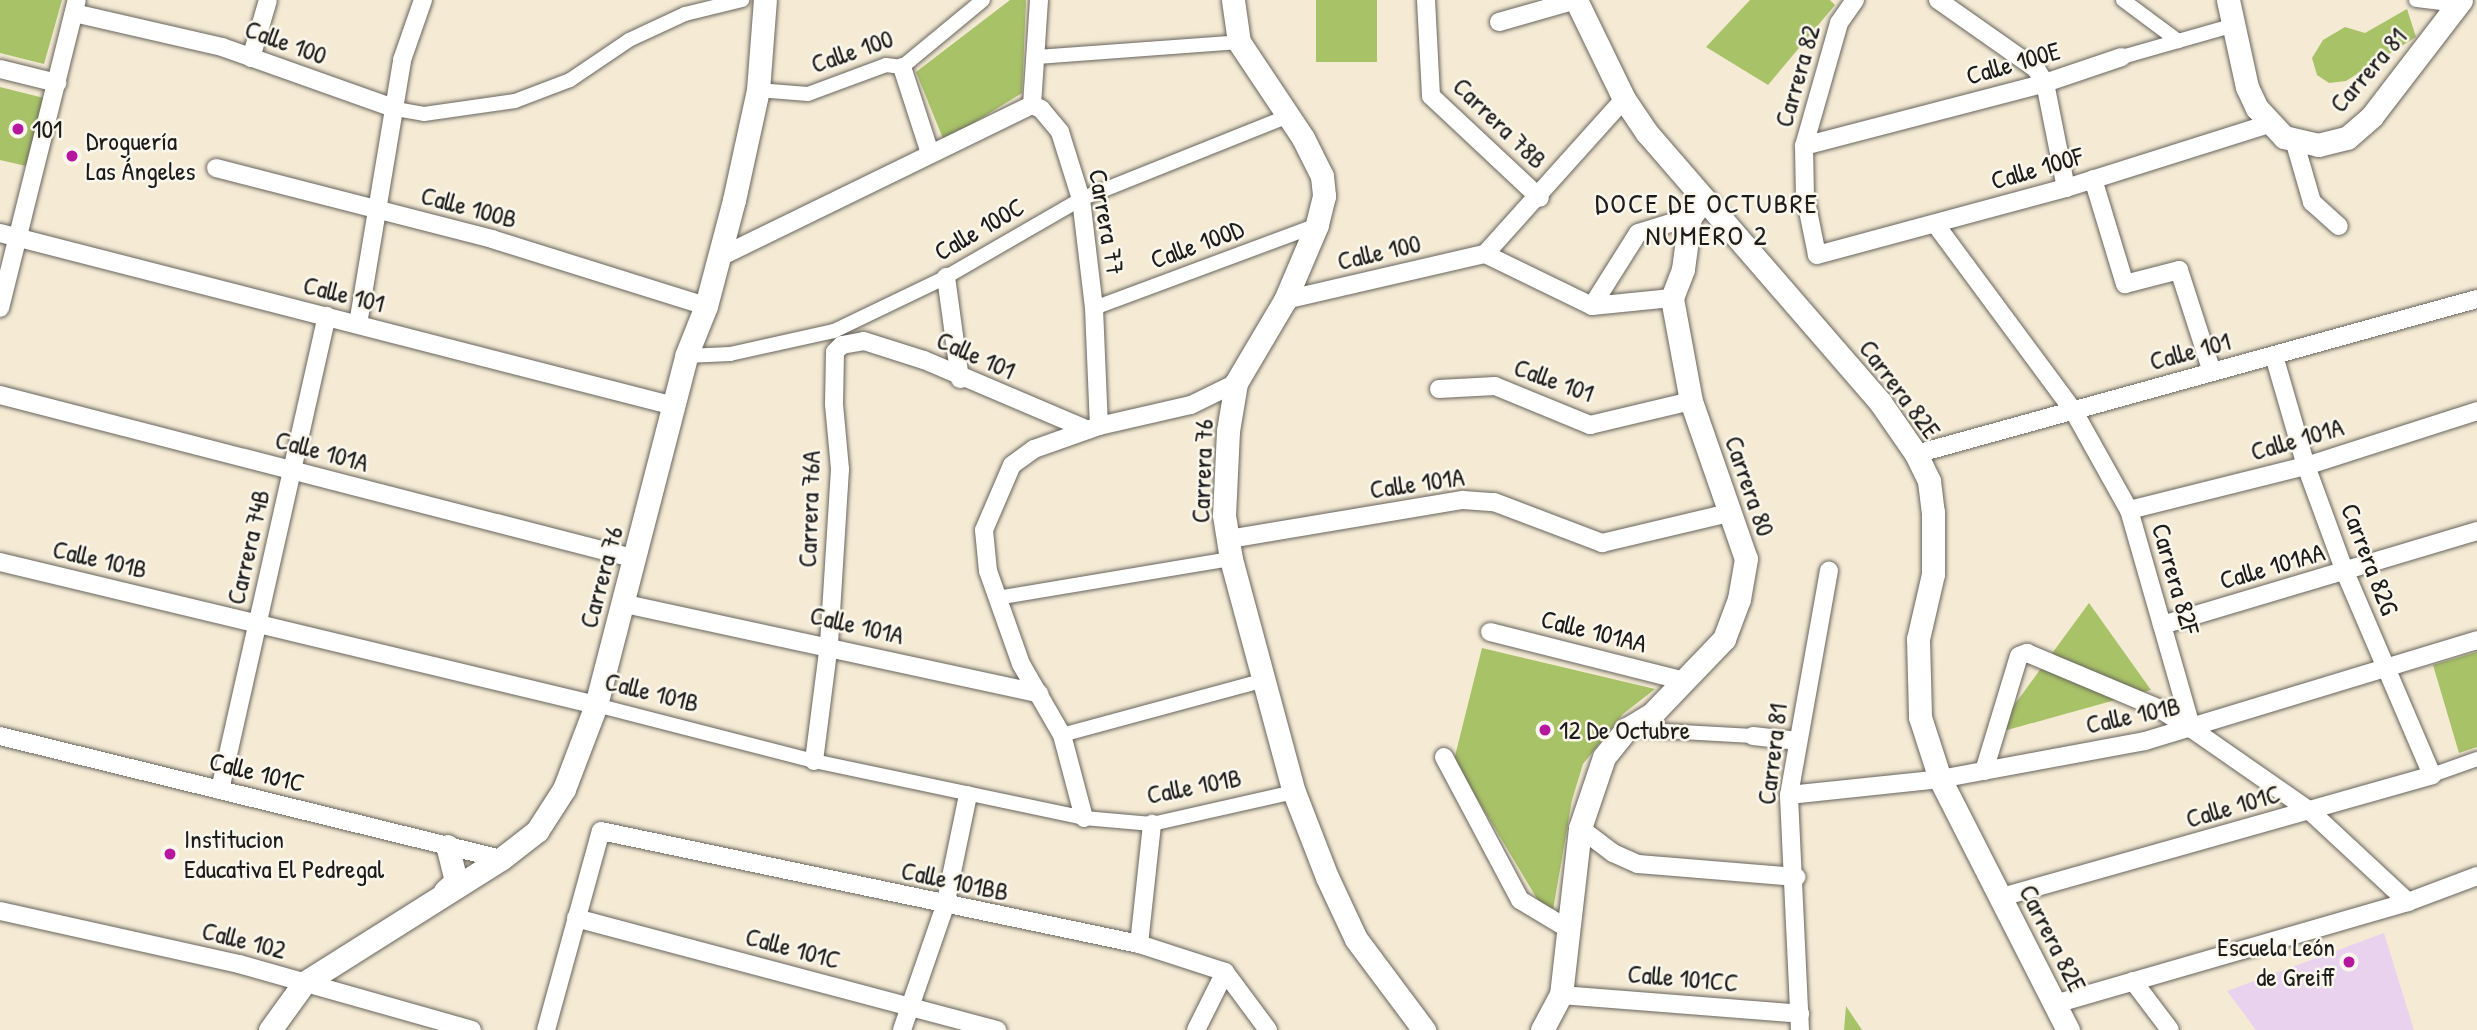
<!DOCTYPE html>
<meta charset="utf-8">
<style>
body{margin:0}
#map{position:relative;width:2477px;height:1030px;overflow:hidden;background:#f5ebd5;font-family:"Patrick Hand",sans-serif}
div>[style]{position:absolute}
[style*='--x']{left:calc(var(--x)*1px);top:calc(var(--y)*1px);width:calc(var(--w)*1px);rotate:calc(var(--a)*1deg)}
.built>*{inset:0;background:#e9d2ed}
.green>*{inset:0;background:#a8c268;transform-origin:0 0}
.roads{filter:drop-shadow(0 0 2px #68645d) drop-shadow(0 0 2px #68645d)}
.pedestrian>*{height:14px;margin:-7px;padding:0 7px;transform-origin:7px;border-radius:7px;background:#fff}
.minor>*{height:18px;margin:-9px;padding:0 9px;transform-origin:9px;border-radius:9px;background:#fff}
.tertiary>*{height:23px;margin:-11.5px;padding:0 11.5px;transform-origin:11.5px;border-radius:11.5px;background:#fff}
.dots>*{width:19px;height:19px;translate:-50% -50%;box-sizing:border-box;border:4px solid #fbf7ec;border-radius:50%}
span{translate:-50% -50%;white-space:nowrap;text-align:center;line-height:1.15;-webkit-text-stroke:5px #fbf7ec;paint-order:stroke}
.street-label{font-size:26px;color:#1c1c1c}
.poi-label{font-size:26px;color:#1c1c1c}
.left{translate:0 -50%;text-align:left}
.right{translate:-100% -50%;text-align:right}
.neighbourhood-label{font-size:28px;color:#1c1c1c;letter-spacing:2px}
</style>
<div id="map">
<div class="built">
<i style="clip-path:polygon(2384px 933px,2414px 1030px,2256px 1030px,2227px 991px)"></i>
</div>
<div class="green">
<i style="clip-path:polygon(0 0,62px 0,44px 64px,0 53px)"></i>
<i style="clip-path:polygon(1010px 0,1026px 0,1022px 93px,944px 141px,916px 72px)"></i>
<i style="left:1316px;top:0;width:61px;height:62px"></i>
<i style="clip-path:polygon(1750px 0,1830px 0,1835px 5px,1768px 85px,1706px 47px)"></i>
<i style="clip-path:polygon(2407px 9px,2416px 37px,2346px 81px,2329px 83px,2317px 75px,2312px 58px,2323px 40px,2345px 27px,2365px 33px)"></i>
<i style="clip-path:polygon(0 87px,44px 98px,26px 166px,0 160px)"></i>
<i style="clip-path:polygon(2089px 603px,2151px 690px,1993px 734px)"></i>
<i style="clip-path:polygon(1482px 648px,1655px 689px,1623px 714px,1583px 764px,1572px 800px,1551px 922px,1454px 760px)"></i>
<i style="clip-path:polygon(2477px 652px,2477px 747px,2459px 753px,2433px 665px)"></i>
<i style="clip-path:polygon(1846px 1006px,1862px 1030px,1844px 1030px)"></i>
</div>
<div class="roads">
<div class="pedestrian">
<i style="--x:2123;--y:0;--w:69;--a:36.7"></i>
<i style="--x:2416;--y:0;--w:41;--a:7"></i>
<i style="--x:1037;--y:57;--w:203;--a:-4.2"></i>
<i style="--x:2122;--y:57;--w:116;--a:-15.9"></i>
<i style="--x:758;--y:90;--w:50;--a:4.6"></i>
<i style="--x:808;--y:94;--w:83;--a:-20.4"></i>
<i style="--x:886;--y:65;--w:16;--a:7"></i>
<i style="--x:902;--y:67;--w:105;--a:-39.6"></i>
<i style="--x:396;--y:109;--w:28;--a:10"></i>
<i style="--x:424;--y:114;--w:92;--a:-8.1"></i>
<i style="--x:515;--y:101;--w:59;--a:-20.9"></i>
<i style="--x:570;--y:80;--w:71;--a:-34.1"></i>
<i style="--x:629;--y:40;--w:62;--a:-24.9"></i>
<i style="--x:685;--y:14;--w:59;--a:-13.8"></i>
<i style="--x:1094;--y:308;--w:238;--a:-20.4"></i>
<i style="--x:686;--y:356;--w:44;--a:-2.6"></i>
<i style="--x:730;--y:354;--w:107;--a:-12.5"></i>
<i style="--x:834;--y:331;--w:124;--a:-25.7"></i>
<i style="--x:946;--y:277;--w:156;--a:-30"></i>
<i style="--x:1081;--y:199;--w:224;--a:-21.8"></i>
<i style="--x:997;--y:598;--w:237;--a:-9.5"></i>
<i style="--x:596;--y:705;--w:225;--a:14.4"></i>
<i style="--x:814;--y:761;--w:276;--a:11.9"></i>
<i style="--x:1084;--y:818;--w:68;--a:5"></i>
<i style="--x:1152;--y:824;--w:146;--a:-12.7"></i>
<i style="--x:1628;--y:729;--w:125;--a:3.2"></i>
<i style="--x:1062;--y:735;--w:206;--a:-15.2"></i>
<i style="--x:2432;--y:775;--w:48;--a:-19.6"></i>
</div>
<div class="minor">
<i style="--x:1039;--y:0;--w:105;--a:93.8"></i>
<i style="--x:1032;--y:105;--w:10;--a:24"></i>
<i style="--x:1041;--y:109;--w:30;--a:50"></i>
<i style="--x:1060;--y:132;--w:70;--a:72.6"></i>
<i style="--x:1081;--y:199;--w:110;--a:83.2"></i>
<i style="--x:1094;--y:308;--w:118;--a:87.6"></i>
<i style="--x:1426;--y:0;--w:96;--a:87"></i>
<i style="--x:1431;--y:96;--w:149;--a:43.1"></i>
<i style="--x:1855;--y:0;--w:28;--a:125"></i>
<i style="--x:1839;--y:23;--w:128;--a:105.9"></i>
<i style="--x:1804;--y:146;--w:50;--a:88.9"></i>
<i style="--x:1805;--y:196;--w:60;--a:78.5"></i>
<i style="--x:1817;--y:255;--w:258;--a:-15.1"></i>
<i style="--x:2066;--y:188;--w:213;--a:-17.5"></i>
<i style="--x:1938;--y:0;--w:120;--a:35.1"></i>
<i style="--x:2036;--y:69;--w:17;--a:57"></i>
<i style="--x:2045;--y:83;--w:107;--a:78.7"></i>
<i style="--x:74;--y:13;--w:152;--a:12.9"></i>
<i style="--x:222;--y:47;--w:185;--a:19.6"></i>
<i style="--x:1499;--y:22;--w:80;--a:-15.9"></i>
<i style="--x:251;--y:58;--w:60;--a:-73.7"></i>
<i style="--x:902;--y:67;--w:90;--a:72"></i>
<i style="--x:0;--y:69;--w:59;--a:13.8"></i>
<i style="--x:2294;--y:140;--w:65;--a:73.8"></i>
<i style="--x:2312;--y:202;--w:36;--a:42"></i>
<i style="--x:1804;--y:146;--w:249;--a:-14.6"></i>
<i style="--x:2045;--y:83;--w:81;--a:-18.7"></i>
<i style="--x:216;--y:168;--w:285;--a:14.4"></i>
<i style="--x:492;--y:239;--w:224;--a:17.4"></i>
<i style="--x:2093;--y:179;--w:110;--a:73.1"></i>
<i style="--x:2125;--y:284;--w:56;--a:-14.5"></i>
<i style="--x:2179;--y:270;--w:107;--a:72.1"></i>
<i style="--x:1936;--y:225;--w:230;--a:53.5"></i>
<i style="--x:2073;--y:410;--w:115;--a:60.8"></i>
<i style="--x:2129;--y:510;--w:228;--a:74"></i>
<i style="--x:2192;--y:729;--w:144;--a:34.8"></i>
<i style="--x:2310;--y:811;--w:134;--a:42.9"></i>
<i style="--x:0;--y:233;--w:696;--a:14.4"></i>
<i style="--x:1485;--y:254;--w:208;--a:-48.1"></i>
<i style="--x:718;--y:258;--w:349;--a:-26"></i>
<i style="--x:946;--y:277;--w:103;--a:82.2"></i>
<i style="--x:1285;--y:300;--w:205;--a:-13"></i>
<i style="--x:1485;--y:254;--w:119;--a:25.9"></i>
<i style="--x:1592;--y:306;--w:80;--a:-5.7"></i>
<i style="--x:1592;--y:306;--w:86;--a:-57.8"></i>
<i style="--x:1638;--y:233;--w:54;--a:-17.1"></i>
<i style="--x:0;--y:308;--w:317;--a:-76"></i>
<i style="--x:358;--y:324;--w:268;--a:-80.5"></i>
<i style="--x:402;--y:60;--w:64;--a:-70.7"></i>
<i style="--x:1439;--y:389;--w:56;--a:-3.1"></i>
<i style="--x:1495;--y:386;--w:103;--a:22.3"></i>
<i style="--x:1590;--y:425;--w:104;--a:-13.4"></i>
<i style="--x:0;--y:395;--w:653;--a:14.46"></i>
<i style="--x:1916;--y:454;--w:582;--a:-15.45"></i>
<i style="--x:2129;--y:510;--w:182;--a:-14"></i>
<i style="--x:2306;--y:466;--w:180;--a:-17.8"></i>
<i style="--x:1229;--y:539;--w:237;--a:-9.5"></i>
<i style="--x:1463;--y:500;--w:31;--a:4"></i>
<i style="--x:1494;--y:502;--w:116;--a:20.8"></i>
<i style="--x:1602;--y:543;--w:130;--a:-13.3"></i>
<i style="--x:0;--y:562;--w:613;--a:13.49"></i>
<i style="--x:621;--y:603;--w:428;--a:12.2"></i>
<i style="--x:2162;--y:625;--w:329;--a:-16.6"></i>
<i style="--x:1490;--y:632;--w:201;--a:14.1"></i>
<i style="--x:0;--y:736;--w:516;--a:13.79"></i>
<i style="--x:1753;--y:736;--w:45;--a:6.3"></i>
<i style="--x:1444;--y:757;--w:162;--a:62"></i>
<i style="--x:1520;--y:900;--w:58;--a:31"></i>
<i style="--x:814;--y:761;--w:118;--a:-82.7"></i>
<i style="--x:829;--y:644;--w:175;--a:-86.4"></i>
<i style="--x:840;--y:469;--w:65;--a:-95.3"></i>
<i style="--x:834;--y:404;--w:52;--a:-88.9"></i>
<i style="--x:835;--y:352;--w:10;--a:-45"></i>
<i style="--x:842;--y:345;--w:22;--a:-10"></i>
<i style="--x:864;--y:341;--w:63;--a:17.6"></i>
<i style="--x:924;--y:360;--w:178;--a:23.1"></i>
<i style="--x:1984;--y:771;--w:120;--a:-73.1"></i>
<i style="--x:2019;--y:656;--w:9;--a:-21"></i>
<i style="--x:2027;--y:653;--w:142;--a:22.8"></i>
<i style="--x:2158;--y:708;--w:40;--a:32"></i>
<i style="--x:220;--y:790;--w:486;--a:-77.3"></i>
<i style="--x:1789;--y:795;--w:152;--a:-6"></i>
<i style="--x:1940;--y:779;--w:208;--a:-10.5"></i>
<i style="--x:2145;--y:741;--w:347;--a:-16.9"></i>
<i style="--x:1084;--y:818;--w:86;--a:-104.8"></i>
<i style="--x:1062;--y:735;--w:82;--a:-120"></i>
<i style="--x:1021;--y:664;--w:99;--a:-109.5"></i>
<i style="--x:988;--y:571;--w:41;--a:-95.6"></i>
<i style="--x:984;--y:530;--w:71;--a:-66.7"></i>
<i style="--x:1012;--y:465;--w:27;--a:-36"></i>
<i style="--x:1034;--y:449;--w:69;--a:-19.5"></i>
<i style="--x:1099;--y:426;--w:94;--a:-12.9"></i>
<i style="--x:1191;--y:405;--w:50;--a:-26.1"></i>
<i style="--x:1580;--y:828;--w:41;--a:37.1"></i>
<i style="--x:1613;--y:853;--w:27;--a:24"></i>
<i style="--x:1638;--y:864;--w:159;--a:4.7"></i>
<i style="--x:2002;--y:897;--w:447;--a:-15.8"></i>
<i style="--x:2432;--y:775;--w:221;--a:-113.2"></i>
<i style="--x:2345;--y:572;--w:113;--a:-110.2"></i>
<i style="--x:2306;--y:466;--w:115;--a:-106.2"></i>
<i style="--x:0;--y:911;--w:245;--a:12.5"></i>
<i style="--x:239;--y:964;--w:242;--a:15.8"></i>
<i style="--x:576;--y:918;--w:436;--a:14.9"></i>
<i style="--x:1139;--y:944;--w:121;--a:-83.8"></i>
<i style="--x:2133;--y:981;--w:61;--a:52.9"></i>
<i style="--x:1561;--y:995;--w:240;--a:4.5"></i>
<i style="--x:2055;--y:1004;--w:367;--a:-16.1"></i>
<i style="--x:2408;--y:902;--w:74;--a:-20.6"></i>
<i style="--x:546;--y:1030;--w:206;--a:-74.6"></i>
<i style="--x:601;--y:831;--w:550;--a:11.86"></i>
<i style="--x:1139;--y:944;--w:90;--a:18"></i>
<i style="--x:1225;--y:972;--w:72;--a:53.4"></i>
<i style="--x:902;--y:1030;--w:131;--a:-70.9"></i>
<i style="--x:945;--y:906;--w:113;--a:-78.3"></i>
<i style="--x:1196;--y:1030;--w:65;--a:-63.4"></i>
<i style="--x:1800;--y:1030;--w:235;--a:-92.7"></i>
<i style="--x:1789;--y:795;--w:228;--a:-79.9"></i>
</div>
<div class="tertiary">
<i style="--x:1233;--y:0;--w:42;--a:81.9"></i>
<i style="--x:1239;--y:42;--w:115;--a:56.3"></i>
<i style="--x:1303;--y:138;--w:42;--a:63.4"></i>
<i style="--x:1322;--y:176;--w:20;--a:84"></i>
<i style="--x:1324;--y:196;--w:30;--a:104"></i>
<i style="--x:1317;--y:225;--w:82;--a:113.1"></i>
<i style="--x:1285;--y:300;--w:96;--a:120.6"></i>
<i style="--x:1236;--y:383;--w:49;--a:99.5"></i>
<i style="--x:1228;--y:431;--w:84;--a:92.7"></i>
<i style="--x:1224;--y:515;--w:45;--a:81"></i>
<i style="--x:1231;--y:559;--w:241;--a:74.9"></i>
<i style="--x:1294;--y:792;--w:91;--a:68.8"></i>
<i style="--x:1327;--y:877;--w:68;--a:64.9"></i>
<i style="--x:1356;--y:939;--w:114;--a:53.2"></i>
<i style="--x:1576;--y:0;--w:110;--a:64.1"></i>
<i style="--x:1624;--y:99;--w:41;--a:55.9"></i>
<i style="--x:1647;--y:133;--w:356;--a:49.1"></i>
<i style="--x:1880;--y:402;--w:63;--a:55.3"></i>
<i style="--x:1916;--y:454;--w:30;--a:64"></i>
<i style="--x:1929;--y:481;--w:31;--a:83"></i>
<i style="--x:1933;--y:512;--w:62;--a:90"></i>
<i style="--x:1933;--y:574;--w:67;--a:103"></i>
<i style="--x:1918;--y:639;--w:78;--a:88.5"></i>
<i style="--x:1920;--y:717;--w:65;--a:72.1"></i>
<i style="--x:1940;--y:779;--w:282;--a:63"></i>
<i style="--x:2228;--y:0;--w:89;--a:77.7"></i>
<i style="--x:2247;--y:87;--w:23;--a:65"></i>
<i style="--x:2257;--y:108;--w:40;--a:47"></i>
<i style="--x:2284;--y:137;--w:35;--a:13"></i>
<i style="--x:2318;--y:145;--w:30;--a:-14"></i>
<i style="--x:2347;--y:138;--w:33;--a:-41"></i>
<i style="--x:2372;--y:116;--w:146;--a:-52.5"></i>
<i style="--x:445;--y:891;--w:15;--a:-42"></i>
<i style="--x:456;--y:881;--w:36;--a:-104"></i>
<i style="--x:270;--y:1030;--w:58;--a:-54.1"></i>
<i style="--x:304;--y:983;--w:233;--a:-32.2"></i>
<i style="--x:501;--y:859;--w:46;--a:-37.9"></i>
<i style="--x:537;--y:831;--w:50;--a:-57.3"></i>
<i style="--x:564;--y:789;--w:90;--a:-69.1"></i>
<i style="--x:596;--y:705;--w:360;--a:-75.5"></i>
<i style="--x:686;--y:356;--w:54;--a:-68.2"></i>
<i style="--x:706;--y:306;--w:110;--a:-75.2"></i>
<i style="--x:734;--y:200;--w:113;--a:-77.7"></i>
<i style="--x:758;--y:90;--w:90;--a:-85.6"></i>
<i style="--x:1542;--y:1030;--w:40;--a:-62"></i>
<i style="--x:1561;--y:995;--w:168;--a:-83.5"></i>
<i style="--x:1580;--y:828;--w:75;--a:-71.3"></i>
<i style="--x:1604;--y:757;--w:36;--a:-51"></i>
<i style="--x:1627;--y:729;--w:29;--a:-31"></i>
<i style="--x:1652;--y:714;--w:104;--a:-46.2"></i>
<i style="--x:1724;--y:639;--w:43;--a:-69.4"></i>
<i style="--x:1739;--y:599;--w:41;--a:-80.1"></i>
<i style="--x:1746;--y:559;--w:167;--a:-109.2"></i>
<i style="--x:1691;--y:401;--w:105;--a:-100.5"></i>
<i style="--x:1672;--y:298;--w:31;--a:-69"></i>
<i style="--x:1683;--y:269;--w:52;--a:-82.3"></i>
<i style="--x:1690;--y:217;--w:20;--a:-53"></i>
</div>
</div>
<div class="dots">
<i style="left:18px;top:129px;background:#b5179e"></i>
<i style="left:72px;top:156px;background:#b5179e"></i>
<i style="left:1545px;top:730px;background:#b5179e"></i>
<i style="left:170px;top:854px;background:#b5179e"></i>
<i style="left:2349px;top:962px;background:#b5179e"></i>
</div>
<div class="street-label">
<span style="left:286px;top:42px;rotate:20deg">Calle 100</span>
<span style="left:852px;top:51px;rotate:-19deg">Calle 100</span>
<span style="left:2013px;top:63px;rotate:-16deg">Calle 100E</span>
<span style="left:2368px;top:70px;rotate:-49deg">Carrera 81</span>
<span style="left:1797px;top:76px;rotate:-74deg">Carrera 82</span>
<span style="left:1500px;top:123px;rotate:44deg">Carrera 78B</span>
<span style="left:2037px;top:168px;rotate:-16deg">Calle 100F</span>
<span style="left:469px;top:207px;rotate:15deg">Calle 100B</span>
<span style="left:1107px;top:222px;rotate:80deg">Carrera 77</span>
<span style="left:979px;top:229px;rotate:-30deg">Calle 100C</span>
<span style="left:1197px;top:244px;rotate:-20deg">Calle 100D</span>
<span style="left:1379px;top:252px;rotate:-13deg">Calle 100</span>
<span style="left:344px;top:294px;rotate:14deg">Calle 101</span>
<span style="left:2190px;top:351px;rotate:-15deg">Calle 101</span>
<span style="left:976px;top:355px;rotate:24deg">Calle 101</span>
<span style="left:1554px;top:380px;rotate:20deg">Calle 101</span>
<span style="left:1900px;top:389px;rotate:53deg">Carrera 82E</span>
<span style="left:2297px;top:439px;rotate:-16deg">Calle 101A</span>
<span style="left:322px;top:451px;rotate:15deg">Calle 101A</span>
<span style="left:1202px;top:471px;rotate:-88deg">Carrera 76</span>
<span style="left:1417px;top:483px;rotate:-8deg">Calle 101A</span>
<span style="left:1750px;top:486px;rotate:71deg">Carrera 80</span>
<span style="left:809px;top:509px;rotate:-88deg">Carrera 76A</span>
<span style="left:248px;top:547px;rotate:-77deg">Carrera 74B</span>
<span style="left:100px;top:559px;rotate:13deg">Calle 101B</span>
<span style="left:2370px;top:559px;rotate:69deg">Carrera 82G</span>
<span style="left:2272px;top:566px;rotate:-16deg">Calle 101AA</span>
<span style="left:601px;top:577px;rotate:-75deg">Carrera 76</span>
<span style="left:2176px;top:579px;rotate:74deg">Carrera 82F</span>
<span style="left:857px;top:625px;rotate:13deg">Calle 101A</span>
<span style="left:1594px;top:631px;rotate:14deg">Calle 101AA</span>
<span style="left:652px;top:692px;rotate:14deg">Calle 101B</span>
<span style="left:2133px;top:715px;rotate:-12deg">Calle 101B</span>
<span style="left:1772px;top:754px;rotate:-83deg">Carrera 81</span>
<span style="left:257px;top:772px;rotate:14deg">Calle 101C</span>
<span style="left:1194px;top:786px;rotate:-11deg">Calle 101B</span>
<span style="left:2233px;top:806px;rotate:-16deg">Calle 101C</span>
<span style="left:955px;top:881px;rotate:12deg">Calle 101BB</span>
<span style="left:2053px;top:938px;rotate:63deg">Carrera 82E</span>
<span style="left:244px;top:940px;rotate:14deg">Calle 102</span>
<span style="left:793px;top:948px;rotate:15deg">Calle 101C</span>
<span style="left:1683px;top:978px;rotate:5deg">Calle 101CC</span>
</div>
<div class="poi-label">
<span class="left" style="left:32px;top:129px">101</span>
<span class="left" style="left:86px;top:156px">Droguería<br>Las Ángeles</span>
<span class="left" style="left:1559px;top:730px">12 De Octubre</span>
<span class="left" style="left:184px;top:854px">Institucion<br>Educativa El Pedregal</span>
<span class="right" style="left:2335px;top:962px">Escuela León<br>de Greiff</span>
</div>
<div class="neighbourhood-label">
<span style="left:1707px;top:219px">DOCE DE OCTUBRE<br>NUMERO 2</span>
</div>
</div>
